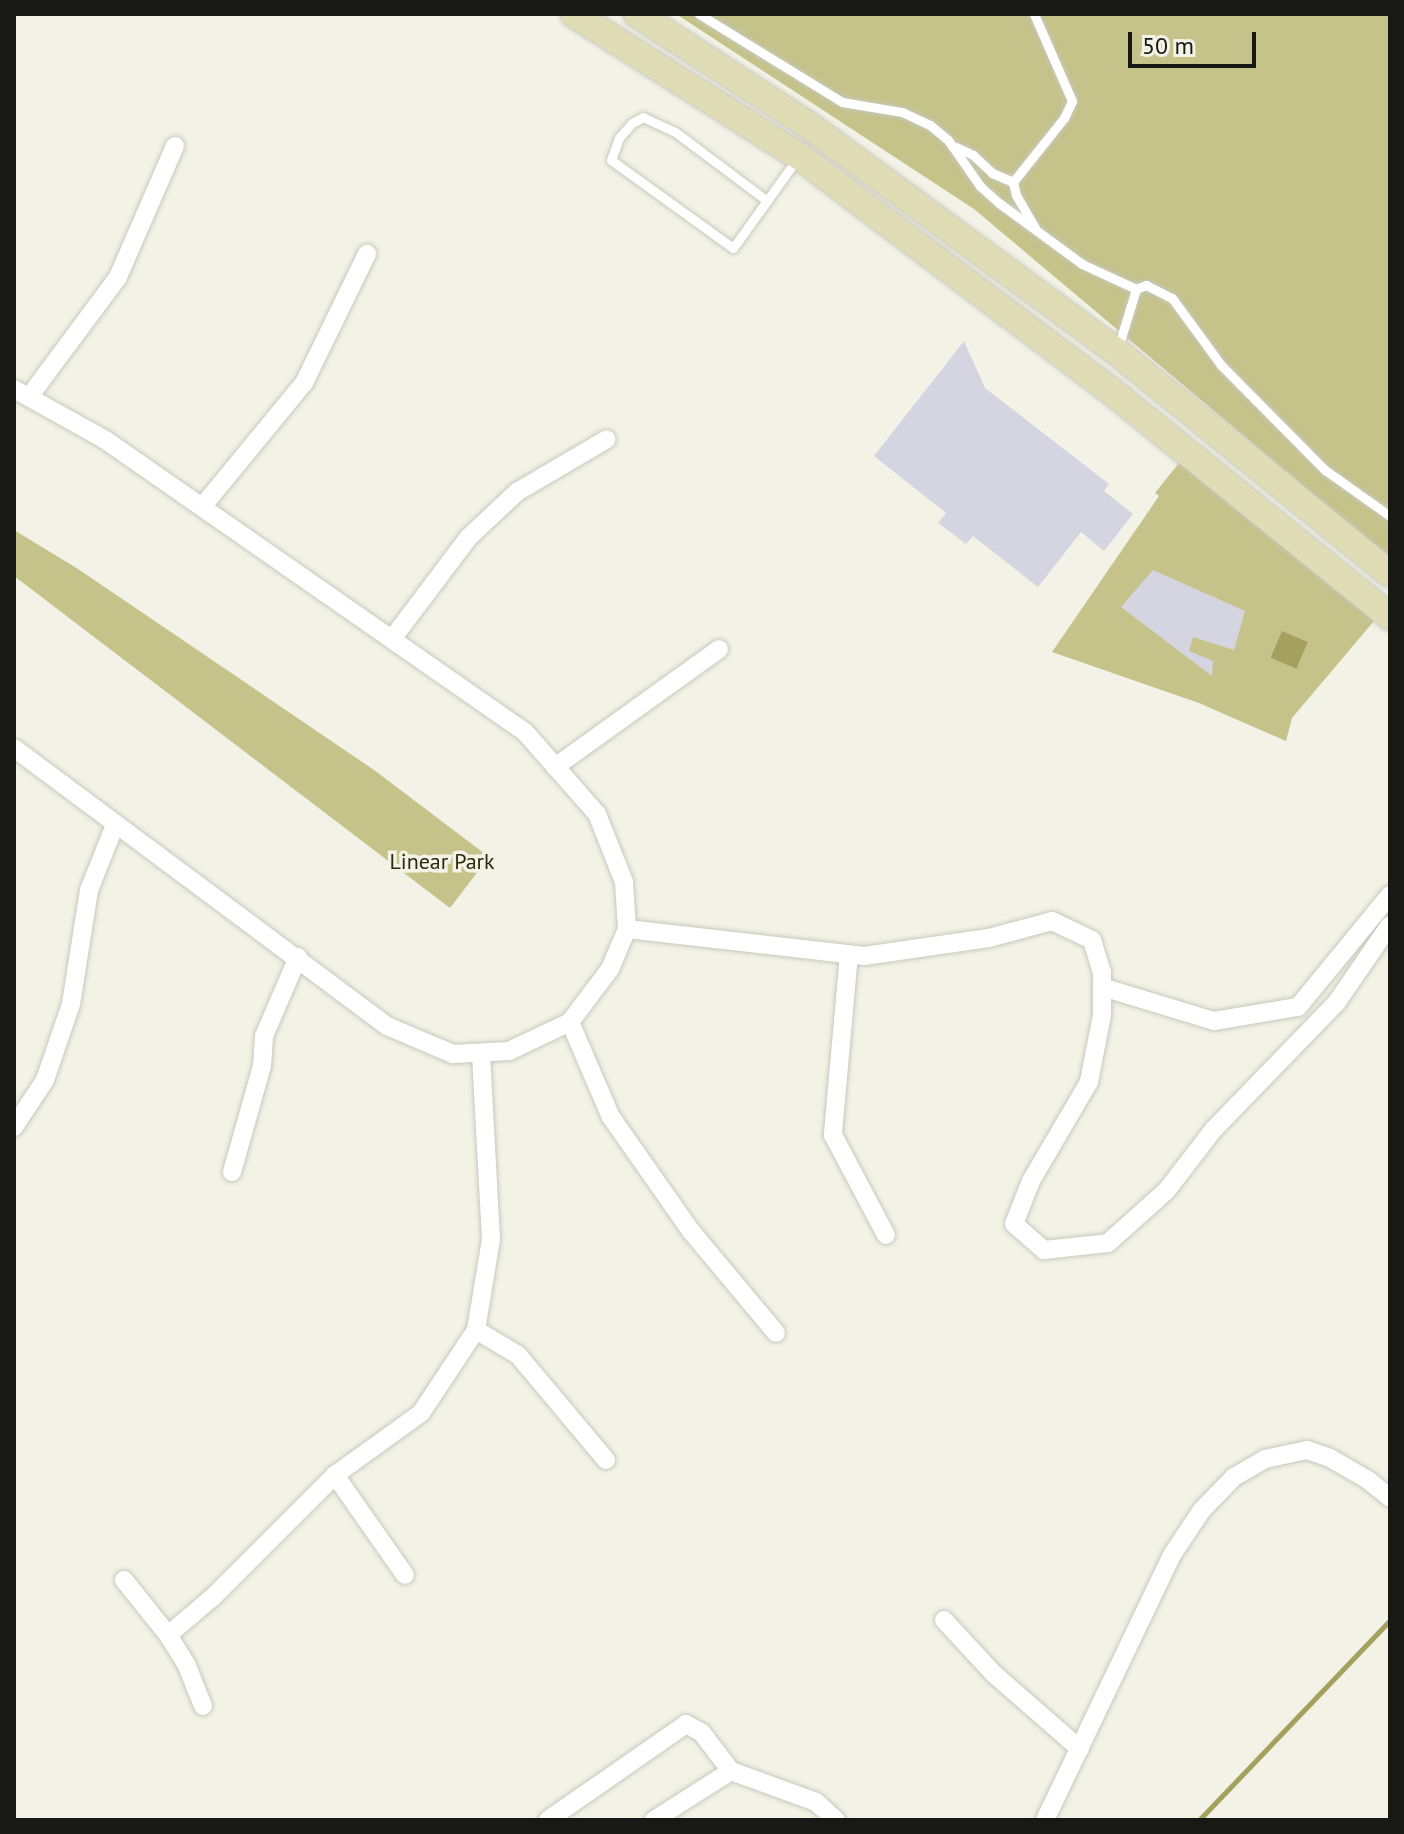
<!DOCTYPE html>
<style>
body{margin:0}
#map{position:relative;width:1404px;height:1834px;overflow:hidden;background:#f2f2e6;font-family:"PT Sans",sans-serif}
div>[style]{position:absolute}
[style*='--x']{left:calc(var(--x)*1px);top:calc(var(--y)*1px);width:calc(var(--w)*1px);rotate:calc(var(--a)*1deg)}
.green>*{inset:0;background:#c5c28a}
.water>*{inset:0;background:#a4a05e;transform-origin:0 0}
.stream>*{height:5px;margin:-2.5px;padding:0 2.5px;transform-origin:2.5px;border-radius:2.5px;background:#a4a05e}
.building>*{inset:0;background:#d4d5e1}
.roads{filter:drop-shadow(0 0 2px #c8c8bc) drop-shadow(0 0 2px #c8c8bc)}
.lane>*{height:9px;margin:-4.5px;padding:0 4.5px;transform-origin:4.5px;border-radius:4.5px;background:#fff}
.street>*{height:18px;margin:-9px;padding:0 9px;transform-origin:9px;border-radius:9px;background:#fff}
.secondary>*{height:26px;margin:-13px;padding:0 13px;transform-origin:13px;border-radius:13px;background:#e0ddb6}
span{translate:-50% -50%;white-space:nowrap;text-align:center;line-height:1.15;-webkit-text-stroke:7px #f2f2e6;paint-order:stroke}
.park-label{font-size:22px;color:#2d2a0c}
.frame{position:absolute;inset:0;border:16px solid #181814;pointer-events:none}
.scale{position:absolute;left:1128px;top:32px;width:128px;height:36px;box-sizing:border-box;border:4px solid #181814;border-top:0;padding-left:10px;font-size:24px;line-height:28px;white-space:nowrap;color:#181814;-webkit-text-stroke:6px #f2f2e6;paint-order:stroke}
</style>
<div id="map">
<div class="green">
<i style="clip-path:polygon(676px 14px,1390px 14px,1390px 559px,974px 209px)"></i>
<i style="clip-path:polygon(1179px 463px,1374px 621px,1292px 718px,1286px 741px,1199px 703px,1052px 652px,1159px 496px,1155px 493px)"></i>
<i style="clip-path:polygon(14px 530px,78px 569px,374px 770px,489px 857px,450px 908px,14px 576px)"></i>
</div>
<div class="water">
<i style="left:1282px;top:631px;width:28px;height:29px;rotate:23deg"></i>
</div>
<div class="stream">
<i style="--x:1199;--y:1820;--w:277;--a:-46.3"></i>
</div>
<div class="building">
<i style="clip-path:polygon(964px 341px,985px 388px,1109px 484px,1104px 491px,1133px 514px,1104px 551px,1081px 532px,1038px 587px,973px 536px,966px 544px,938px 523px,946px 513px,874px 456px)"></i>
<i style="clip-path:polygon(1153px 570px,1245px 611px,1234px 650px,1193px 637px,1189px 651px,1213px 661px,1212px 676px,1121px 607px)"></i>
</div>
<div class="roads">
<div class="lane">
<i style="--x:699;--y:14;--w:168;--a:31.6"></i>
<i style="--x:842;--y:102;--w:61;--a:9.5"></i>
<i style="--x:902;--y:112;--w:31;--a:25"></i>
<i style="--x:930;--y:125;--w:23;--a:40"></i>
<i style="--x:948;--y:140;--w:56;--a:55.2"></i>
<i style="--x:980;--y:186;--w:25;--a:42"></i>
<i style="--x:999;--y:203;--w:103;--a:36.3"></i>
<i style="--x:1082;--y:264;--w:60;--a:24.8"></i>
<i style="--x:1136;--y:289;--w:62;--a:107"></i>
<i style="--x:1034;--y:14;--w:95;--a:66.4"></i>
<i style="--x:1072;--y:101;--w:19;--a:115"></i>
<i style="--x:1064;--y:118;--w:82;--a:128.6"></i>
<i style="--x:1013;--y:182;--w:13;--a:77"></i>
<i style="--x:1016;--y:195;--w:38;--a:60"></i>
<i style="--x:956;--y:147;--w:19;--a:25"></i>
<i style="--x:973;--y:155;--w:26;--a:43"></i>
<i style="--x:992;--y:173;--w:23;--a:23"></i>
<i style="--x:766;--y:200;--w:114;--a:-143.2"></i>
<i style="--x:675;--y:132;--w:35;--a:-155"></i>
<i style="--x:643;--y:117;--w:13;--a:151"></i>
<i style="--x:632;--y:123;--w:20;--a:131"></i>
<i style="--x:619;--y:138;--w:23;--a:110"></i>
<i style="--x:611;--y:160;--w:150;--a:35.8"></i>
<i style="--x:733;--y:248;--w:110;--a:-54.3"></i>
<i style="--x:1136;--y:289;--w:11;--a:-22"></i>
<i style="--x:1146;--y:285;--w:29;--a:27"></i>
<i style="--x:1172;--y:298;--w:83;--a:53.8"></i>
<i style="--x:1221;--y:365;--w:148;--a:45.3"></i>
<i style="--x:1325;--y:470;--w:80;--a:35.3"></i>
</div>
<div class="street">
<i style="--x:14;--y:389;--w:103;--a:29.1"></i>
<i style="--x:104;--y:439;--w:513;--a:34.84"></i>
<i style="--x:525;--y:732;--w:109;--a:48.7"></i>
<i style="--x:597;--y:814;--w:73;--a:68.3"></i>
<i style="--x:624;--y:882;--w:47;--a:86.3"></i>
<i style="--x:627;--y:929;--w:239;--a:6.5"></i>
<i style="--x:864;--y:956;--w:126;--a:-8.2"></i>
<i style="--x:989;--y:938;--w:65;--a:-15.1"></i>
<i style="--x:1052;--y:921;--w:44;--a:25.4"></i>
<i style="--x:1092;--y:940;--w:34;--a:73"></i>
<i style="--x:1102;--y:972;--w:43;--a:90"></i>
<i style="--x:1102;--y:1015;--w:68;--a:101"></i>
<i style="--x:1089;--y:1082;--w:115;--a:120.4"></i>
<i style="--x:1031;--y:1181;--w:46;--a:111.6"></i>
<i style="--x:1014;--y:1224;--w:40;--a:41"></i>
<i style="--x:1044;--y:1250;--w:64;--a:-6.2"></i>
<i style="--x:1108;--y:1243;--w:79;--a:-41.9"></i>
<i style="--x:1167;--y:1190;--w:77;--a:-52.4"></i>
<i style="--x:1214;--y:1129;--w:177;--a:-45.9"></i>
<i style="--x:1337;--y:1002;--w:93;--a:-55.5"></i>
<i style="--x:29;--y:397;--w:149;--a:-53.4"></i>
<i style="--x:118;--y:277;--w:143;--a:-66.5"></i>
<i style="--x:202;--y:507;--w:161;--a:-50.6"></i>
<i style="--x:304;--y:383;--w:144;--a:-64"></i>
<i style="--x:392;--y:639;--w:128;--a:-53"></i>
<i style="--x:469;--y:537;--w:66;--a:-43.2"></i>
<i style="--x:517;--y:492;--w:104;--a:-30.5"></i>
<i style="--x:14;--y:748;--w:465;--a:36.7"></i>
<i style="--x:387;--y:1026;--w:72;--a:23"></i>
<i style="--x:453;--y:1054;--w:56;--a:-3.1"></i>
<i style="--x:509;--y:1051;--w:68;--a:-25.4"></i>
<i style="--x:570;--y:1022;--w:66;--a:-53"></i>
<i style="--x:610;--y:969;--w:43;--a:-67"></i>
<i style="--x:555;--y:767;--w:202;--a:-35.7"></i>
<i style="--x:849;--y:954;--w:182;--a:95.1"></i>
<i style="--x:833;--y:1135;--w:113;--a:62.1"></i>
<i style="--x:1102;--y:987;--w:117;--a:16.9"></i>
<i style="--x:1214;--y:1021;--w:85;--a:-9.5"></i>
<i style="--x:1298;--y:1007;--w:145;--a:-50.6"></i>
<i style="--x:570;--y:1022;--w:103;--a:66.7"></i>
<i style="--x:611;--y:1117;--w:138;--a:55"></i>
<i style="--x:690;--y:1230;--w:134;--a:50.1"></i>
<i style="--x:14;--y:1127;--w:56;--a:-56.6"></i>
<i style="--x:45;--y:1080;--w:80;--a:-71.1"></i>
<i style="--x:71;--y:1004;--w:115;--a:-81"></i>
<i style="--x:89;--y:890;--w:70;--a:-68.2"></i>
<i style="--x:232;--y:1172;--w:110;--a:-74.2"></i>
<i style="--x:262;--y:1066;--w:30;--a:-86"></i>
<i style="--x:264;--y:1036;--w:86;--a:-66.7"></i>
<i style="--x:476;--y:1330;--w:49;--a:30.8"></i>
<i style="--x:518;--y:1355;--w:137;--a:50"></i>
<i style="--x:335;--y:1475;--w:122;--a:55"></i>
<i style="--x:124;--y:1580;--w:70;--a:51.3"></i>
<i style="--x:168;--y:1635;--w:36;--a:58"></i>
<i style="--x:187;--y:1666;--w:43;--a:68.2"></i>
<i style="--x:944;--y:1620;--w:74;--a:47.2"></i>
<i style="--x:994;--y:1674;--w:114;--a:41.1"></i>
<i style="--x:168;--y:1635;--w:59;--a:-40.2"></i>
<i style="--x:213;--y:1597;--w:173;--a:-45"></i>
<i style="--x:335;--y:1475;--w:106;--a:-35.8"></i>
<i style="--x:421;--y:1413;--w:100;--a:-56.5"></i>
<i style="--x:476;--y:1330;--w:92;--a:-80.6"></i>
<i style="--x:491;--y:1239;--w:186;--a:-93.1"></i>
<i style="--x:548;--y:1820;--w:168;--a:-34.8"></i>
<i style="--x:686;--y:1724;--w:18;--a:29"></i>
<i style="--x:702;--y:1733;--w:48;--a:52.7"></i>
<i style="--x:731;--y:1771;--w:90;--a:20"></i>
<i style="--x:816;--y:1802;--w:27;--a:42"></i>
<i style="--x:654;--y:1820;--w:91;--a:-32.5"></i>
<i style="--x:1045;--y:1820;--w:294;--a:-64.4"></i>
<i style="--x:1172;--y:1555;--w:54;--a:-56.3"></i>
<i style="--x:1202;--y:1510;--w:46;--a:-45.9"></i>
<i style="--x:1234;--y:1477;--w:36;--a:-30"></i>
<i style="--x:1265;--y:1459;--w:43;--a:-12.1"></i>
<i style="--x:1307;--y:1450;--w:24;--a:19"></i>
<i style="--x:1330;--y:1458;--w:44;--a:30.1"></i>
<i style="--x:1368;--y:1480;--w:28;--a:39"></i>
</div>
<div class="secondary">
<i style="--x:574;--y:14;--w:266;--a:32.3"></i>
<i style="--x:799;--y:156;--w:389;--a:37"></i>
<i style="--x:1110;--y:390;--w:360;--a:39"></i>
<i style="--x:637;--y:14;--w:204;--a:33"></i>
<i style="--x:808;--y:125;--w:382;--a:36.3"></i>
<i style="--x:1116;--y:351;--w:353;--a:39.1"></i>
</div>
</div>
<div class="park-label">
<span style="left:442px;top:862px">Linear Park</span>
</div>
<div class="frame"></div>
<div class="scale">50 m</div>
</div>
